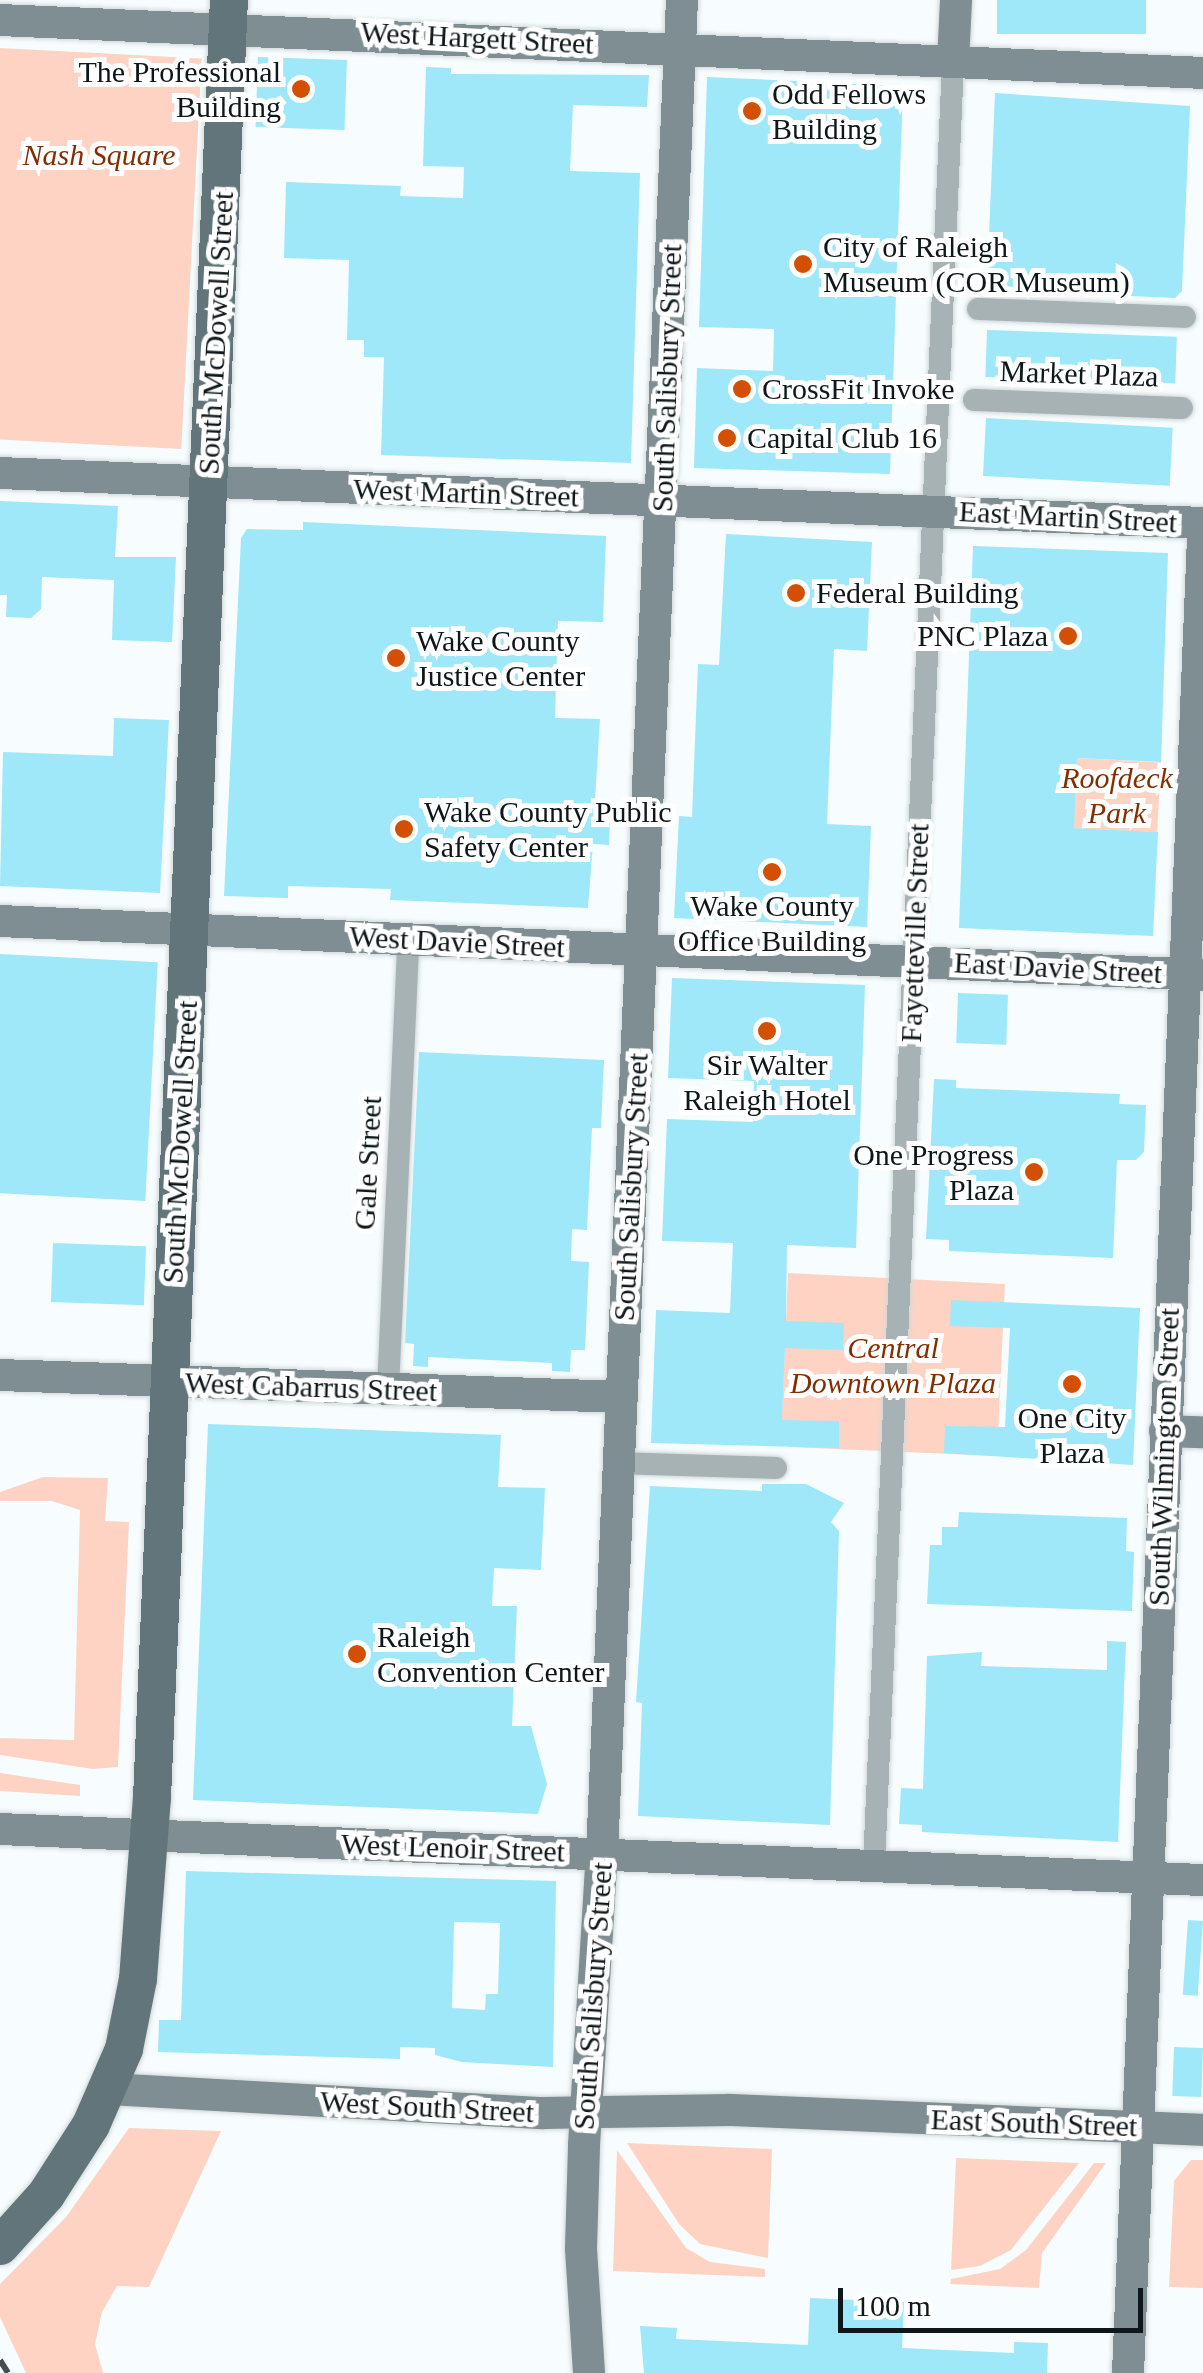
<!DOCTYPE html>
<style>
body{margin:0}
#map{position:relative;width:1203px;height:2373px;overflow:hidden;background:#f7fdfe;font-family:"Times New Roman",serif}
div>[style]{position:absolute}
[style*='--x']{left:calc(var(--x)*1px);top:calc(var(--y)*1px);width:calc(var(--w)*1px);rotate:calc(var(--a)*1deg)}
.green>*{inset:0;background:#fed3c3;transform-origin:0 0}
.building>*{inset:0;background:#9ee8fa;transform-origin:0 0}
.roads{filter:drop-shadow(0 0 2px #d2d8d9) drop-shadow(0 0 2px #d2d8d9)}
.street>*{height:22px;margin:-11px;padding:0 11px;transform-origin:11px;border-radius:11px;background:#a7b2b5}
.secondary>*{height:32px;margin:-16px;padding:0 16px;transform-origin:16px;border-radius:16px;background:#7e8e92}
.primary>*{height:38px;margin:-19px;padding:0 19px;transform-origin:19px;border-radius:19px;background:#62757a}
.rail>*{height:6px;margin-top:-3px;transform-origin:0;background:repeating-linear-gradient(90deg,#464e50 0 20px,transparent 0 30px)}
.dots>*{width:28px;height:28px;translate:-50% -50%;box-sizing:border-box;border:5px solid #fff;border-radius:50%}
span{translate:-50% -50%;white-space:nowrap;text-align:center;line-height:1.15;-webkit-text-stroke:10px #fff;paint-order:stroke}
.street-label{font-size:30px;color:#0e1719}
.poi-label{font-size:30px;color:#0e1719}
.right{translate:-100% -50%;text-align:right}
.left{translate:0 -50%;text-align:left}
.park-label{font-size:30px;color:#832e01;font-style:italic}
.scale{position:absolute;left:838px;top:2288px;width:305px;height:45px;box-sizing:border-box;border:5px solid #0e1719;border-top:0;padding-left:12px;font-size:30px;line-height:35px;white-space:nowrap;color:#0e1719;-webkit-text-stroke:8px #fff;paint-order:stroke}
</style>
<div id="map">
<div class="green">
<i style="left:0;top:48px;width:202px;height:391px;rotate:3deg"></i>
<i style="left:1077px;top:758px;width:84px;height:70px;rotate:3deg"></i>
<i style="clip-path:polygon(788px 1273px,1005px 1284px,997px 1456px,789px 1447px,781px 1439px)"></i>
<i style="clip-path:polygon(43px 1477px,108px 1478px,105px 1521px,129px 1522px,118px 1767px,93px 1769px,0 1755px,0 1738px,74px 1740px,80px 1510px,52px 1501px,0 1501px,0 1492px)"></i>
<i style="clip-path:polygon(0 1773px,80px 1785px,80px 1796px,0 1791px)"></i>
<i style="clip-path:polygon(129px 2128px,221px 2131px,149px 2287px,117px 2286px,102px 2312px,95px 2344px,103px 2373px,26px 2373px,0 2317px,0 2284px,66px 2217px)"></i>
<i style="clip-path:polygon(627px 2143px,772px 2149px,768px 2258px,700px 2244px,679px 2224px)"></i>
<i style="clip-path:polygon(617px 2150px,686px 2248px,710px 2262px,765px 2269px,765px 2277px,613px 2271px)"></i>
<i style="clip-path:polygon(956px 2158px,1079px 2163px,1011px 2250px,980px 2266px,951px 2270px)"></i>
<i style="clip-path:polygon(1191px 2160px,1203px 2160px,1203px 2288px,1169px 2287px,1174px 2181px)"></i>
<i style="clip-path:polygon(1094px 2163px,1106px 2163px,1042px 2253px,1039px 2288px,950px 2284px,951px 2279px,1000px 2269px,1026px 2250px)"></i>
</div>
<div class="building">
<i style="left:997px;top:0;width:149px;height:34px"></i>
<i style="left:258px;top:57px;width:89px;height:70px;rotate:2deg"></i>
<i style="clip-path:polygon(426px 67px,451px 68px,451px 74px,649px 75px,647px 107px,573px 105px,570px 171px,640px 173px,631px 463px,381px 455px,384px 357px,364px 357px,364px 340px,347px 340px,349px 260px,284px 258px,286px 182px,401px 186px,400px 196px,463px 198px,464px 167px,423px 166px)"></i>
<i style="clip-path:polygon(707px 77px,903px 86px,890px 474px,694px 468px,697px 368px,773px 371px,774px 329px,699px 327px)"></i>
<i style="clip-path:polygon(995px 93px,1190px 106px,1182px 291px,1175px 298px,993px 290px,987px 283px)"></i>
<i style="left:987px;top:330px;width:190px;height:47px;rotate:2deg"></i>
<i style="left:986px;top:418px;width:187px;height:58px;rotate:3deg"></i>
<i style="clip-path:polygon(0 501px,118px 506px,115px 557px,176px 557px,172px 642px,112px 640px,114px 580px,42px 577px,41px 609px,31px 618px,6px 617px,7px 595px,0 595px)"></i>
<i style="clip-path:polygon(303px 522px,606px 536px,603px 622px,558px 621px,555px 718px,600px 719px,594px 816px,610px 817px,609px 845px,593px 844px,588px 908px,390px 900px,391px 889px,288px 886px,288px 898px,224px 896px,241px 538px,247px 529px,303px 530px)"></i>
<i style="clip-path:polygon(726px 534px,872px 542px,867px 651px,834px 649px,827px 824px,871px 826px,867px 927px,674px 918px,679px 816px,692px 817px,698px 664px,719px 665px)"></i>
<i style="clip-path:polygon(973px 546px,1168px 553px,1161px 762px,1077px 758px,1074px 828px,1158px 832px,1153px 936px,959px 928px)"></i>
<i style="clip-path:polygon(114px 718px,169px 720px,160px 893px,0 886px,3px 752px,113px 756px)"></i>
<i style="left:0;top:954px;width:158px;height:239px;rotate:3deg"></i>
<i style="clip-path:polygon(672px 978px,865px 985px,856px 1248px,787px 1245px,786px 1321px,844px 1323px,843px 1350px,785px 1348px,782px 1420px,839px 1421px,839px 1448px,651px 1443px,656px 1310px,730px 1313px,733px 1243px,662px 1241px,667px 1119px,753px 1122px,754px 1081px,668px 1078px)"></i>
<i style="left:958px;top:993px;width:50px;height:50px;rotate:2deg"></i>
<i style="clip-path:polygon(419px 1052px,604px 1060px,601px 1128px,592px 1128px,587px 1230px,572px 1229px,571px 1261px,589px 1262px,585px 1350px,571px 1350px,570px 1372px,552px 1371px,552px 1363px,428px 1357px,428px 1367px,413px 1366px,414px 1344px,405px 1343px)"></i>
<i style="clip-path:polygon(934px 1079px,956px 1080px,956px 1088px,1120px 1094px,1119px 1104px,1146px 1105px,1144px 1152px,1136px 1160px,1117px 1160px,1113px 1258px,949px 1251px,949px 1240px,926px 1239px)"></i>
<i style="left:53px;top:1243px;width:93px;height:59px;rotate:2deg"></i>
<i style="clip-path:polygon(951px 1300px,1140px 1308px,1133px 1465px,944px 1453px,945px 1426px,1005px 1427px,1010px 1328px,950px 1326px)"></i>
<i style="clip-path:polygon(208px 1424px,501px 1435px,498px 1487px,545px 1488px,541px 1570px,494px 1568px,492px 1606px,517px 1606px,512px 1726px,531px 1726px,547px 1784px,538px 1814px,193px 1800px)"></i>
<i style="clip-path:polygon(762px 1484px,806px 1484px,844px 1503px,831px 1522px,839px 1531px,830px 1825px,638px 1816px,642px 1703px,636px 1702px,650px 1486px,762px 1491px)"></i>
<i style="clip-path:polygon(959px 1512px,1127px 1518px,1126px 1551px,1134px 1552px,1132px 1611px,927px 1604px,930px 1545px,942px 1545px,942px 1527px,958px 1527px)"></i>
<i style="clip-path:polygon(1107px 1641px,1126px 1642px,1118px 1842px,922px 1832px,922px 1825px,899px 1824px,901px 1788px,923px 1789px,927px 1656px,982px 1652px,981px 1666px,1107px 1670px)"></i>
<i style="clip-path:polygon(evenodd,186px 1871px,556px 1881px,553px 2067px,462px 2062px,435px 2055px,435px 2048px,400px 2047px,400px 2059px,158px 2052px,159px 2020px,181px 2020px,186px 1871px,454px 1922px,500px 1923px,498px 1994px,486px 1994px,485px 2010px,452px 2008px,454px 1922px)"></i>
<i style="left:1188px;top:1920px;width:15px;height:75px;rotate:4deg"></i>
<i style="left:1174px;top:2047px;width:29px;height:49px;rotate:2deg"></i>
<i style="clip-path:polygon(810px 2298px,904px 2302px,902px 2348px,1014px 2353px,1014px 2342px,1048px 2343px,1047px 2373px,644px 2373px,640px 2326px,677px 2328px,676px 2339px,808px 2345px)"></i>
</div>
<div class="roads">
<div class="street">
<i style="--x:978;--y:309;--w:207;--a:2.2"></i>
<i style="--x:974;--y:400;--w:208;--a:2.2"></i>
<i style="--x:388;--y:1389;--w:449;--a:-87.4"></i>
<i style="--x:618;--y:1463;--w:158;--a:1.8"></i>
<i style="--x:874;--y:1865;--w:1805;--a:-87.49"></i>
</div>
<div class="secondary">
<i style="--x:0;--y:20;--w:1204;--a:2.52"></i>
<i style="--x:953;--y:62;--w:62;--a:-87.2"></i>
<i style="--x:0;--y:473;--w:1204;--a:2.38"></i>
<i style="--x:0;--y:921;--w:1204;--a:2.57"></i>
<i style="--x:0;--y:1375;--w:622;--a:2.03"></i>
<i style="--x:1165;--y:1431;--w:38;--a:2"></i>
<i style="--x:0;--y:1829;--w:1204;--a:2.43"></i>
<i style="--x:109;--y:2089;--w:435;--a:3.2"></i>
<i style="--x:543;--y:2113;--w:187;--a:-0.9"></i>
<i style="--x:730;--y:2110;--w:473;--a:2.4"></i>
<i style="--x:589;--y:2373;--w:125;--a:-93.7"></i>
<i style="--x:581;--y:2248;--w:103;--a:-88.3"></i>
<i style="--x:584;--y:2145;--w:292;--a:-86.5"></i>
<i style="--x:602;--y:1854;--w:1856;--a:-87.53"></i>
<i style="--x:1128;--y:2373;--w:1835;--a:-87.66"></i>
</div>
<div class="primary">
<i style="--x:0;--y:2246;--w:69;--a:-48"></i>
<i style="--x:46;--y:2195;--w:83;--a:-57.3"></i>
<i style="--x:91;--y:2125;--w:83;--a:-66.5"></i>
<i style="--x:124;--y:2049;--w:71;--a:-78.7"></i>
<i style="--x:138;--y:1979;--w:182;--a:-85.6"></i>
<i style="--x:152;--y:1798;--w:1800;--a:-87.55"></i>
</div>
</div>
<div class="rail">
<i style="--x:0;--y:2360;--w:15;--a:58"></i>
</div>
<div class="dots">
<i style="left:301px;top:89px;background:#d34f02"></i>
<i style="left:752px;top:111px;background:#d34f02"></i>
<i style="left:803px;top:264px;background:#d34f02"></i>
<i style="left:742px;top:389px;background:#d34f02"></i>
<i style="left:727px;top:438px;background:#d34f02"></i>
<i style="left:796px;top:593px;background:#d34f02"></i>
<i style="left:1068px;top:636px;background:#d34f02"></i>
<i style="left:396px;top:658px;background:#d34f02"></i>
<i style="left:404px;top:829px;background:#d34f02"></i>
<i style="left:772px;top:872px;background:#d34f02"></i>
<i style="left:767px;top:1031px;background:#d34f02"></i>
<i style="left:1034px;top:1172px;background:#d34f02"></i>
<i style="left:1072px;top:1384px;background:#d34f02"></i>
<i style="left:357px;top:1654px;background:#d34f02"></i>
</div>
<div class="street-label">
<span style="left:477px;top:38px;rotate:3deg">West Hargett Street</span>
<span style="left:216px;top:333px;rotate:-87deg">South McDowell Street</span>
<span style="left:1079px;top:374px;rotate:2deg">Market Plaza</span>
<span style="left:667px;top:378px;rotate:-88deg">South Salisbury Street</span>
<span style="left:466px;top:493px;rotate:2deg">West Martin Street</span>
<span style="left:1068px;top:517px;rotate:3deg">East Martin Street</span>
<span style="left:915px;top:933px;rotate:-88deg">Fayetteville Street</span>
<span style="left:457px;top:942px;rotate:3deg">West Davie Street</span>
<span style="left:1058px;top:968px;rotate:3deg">East Davie Street</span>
<span style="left:180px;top:1142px;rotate:-87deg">South McDowell Street</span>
<span style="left:368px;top:1163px;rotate:-87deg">Gale Street</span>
<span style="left:631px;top:1187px;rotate:-87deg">South Salisbury Street</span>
<span style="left:311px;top:1387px;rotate:2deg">West Cabarrus Street</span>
<span style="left:1164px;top:1457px;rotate:-88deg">South Wilmington Street</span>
<span style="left:453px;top:1848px;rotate:2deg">West Lenoir Street</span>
<span style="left:593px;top:1996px;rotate:-86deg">South Salisbury Street</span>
<span style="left:427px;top:2107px;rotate:3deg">West South Street</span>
<span style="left:1034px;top:2123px;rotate:2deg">East South Street</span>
</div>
<div class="poi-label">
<span class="right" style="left:281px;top:89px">The Professional<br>Building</span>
<span class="left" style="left:772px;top:111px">Odd Fellows<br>Building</span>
<span class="left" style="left:823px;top:264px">City of Raleigh<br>Museum (COR Museum)</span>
<span class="left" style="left:762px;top:389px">CrossFit Invoke</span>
<span class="left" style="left:747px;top:438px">Capital Club 16</span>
<span class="left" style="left:816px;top:593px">Federal Building</span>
<span class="right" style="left:1048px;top:636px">PNC Plaza</span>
<span class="left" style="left:416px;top:658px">Wake County<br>Justice Center</span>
<span class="left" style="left:424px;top:829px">Wake County Public<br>Safety Center</span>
<span style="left:772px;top:923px">Wake County<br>Office Building</span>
<span style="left:767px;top:1082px">Sir Walter<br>Raleigh Hotel</span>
<span class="right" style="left:1014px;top:1172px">One Progress<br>Plaza</span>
<span style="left:1072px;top:1435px">One City<br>Plaza</span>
<span class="left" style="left:377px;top:1654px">Raleigh<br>Convention Center</span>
</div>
<div class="park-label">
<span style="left:99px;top:155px">Nash Square</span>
<span style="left:1117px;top:795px">Roofdeck<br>Park</span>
<span style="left:893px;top:1365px">Central<br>Downtown Plaza</span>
</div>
<div class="scale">100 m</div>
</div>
